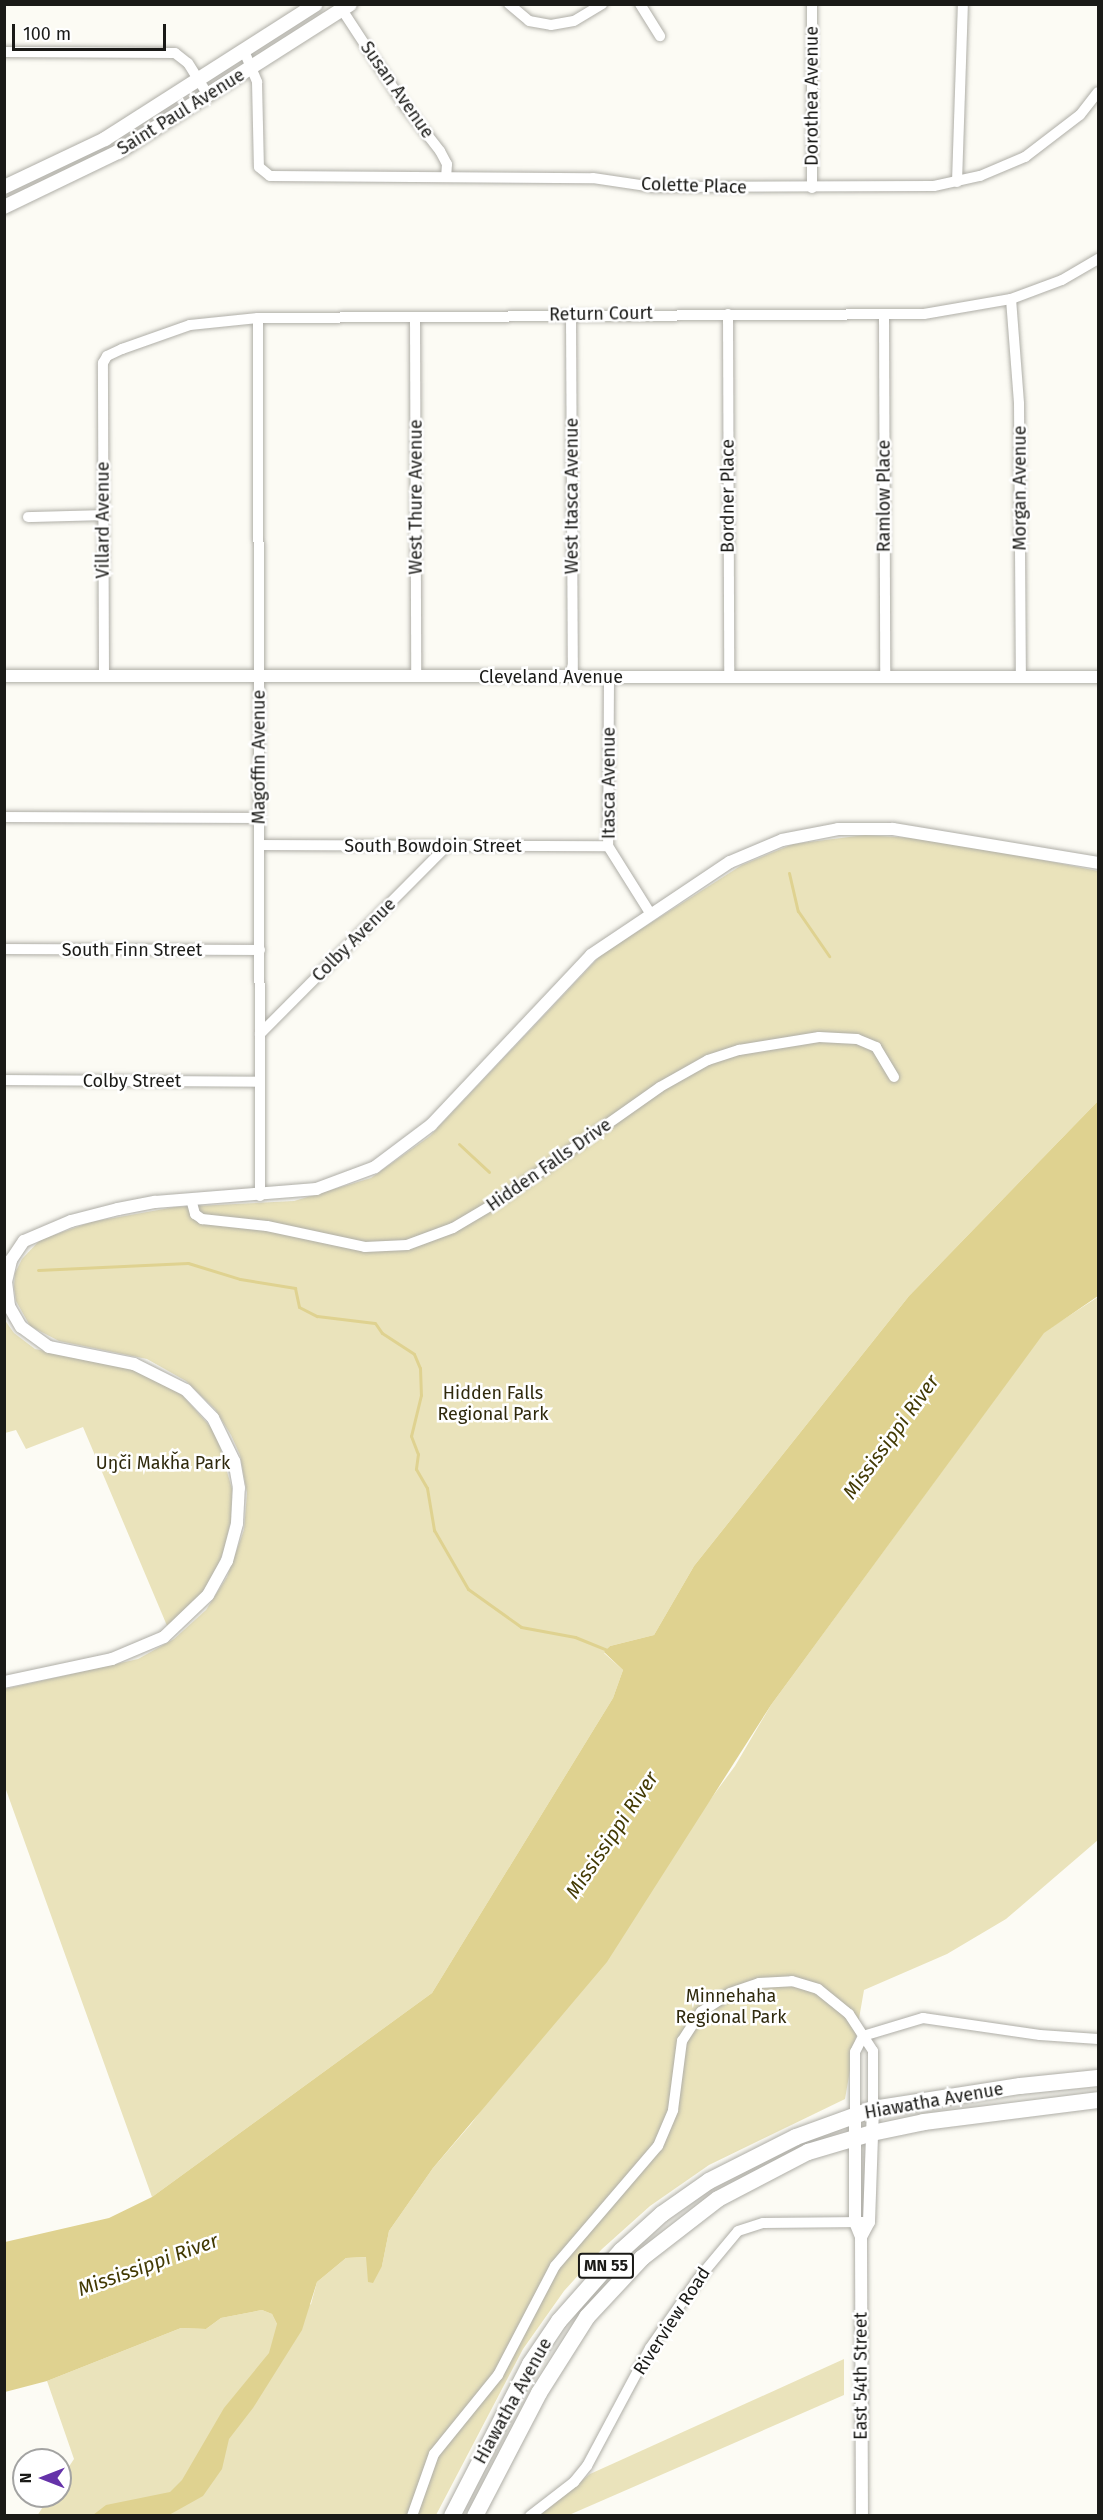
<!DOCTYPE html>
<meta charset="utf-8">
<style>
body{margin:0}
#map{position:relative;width:1103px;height:2520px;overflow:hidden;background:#fcfbf4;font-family:"Fira Sans",sans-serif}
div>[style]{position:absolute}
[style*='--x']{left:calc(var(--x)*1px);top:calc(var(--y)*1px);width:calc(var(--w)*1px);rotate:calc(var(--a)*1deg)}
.green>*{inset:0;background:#eae3bb}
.water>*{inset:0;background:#dfd290}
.stream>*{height:3px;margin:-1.5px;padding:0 1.5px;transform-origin:1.5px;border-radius:1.5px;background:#dfd290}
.roads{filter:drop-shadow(0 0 2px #afaea7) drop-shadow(0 0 2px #afaea7)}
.minor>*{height:10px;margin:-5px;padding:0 5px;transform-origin:5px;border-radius:5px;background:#fff}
.tertiary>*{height:12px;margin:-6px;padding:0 6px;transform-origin:6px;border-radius:6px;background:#fff}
.secondary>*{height:14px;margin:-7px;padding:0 7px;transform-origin:7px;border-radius:7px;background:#fff}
.trunk>*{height:16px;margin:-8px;padding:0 8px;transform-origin:8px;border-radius:8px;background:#fff}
span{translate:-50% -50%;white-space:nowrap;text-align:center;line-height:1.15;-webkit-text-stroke:5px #fff;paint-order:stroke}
.shield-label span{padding:2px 4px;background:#fff;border:2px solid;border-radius:4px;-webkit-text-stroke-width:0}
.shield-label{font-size:16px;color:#1a1a17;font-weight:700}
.street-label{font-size:18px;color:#1a1a17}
.park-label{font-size:18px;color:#2f290c}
.water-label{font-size:20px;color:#423903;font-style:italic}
.frame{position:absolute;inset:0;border:6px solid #1a1a17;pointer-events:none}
.north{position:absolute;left:12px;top:2448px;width:60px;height:60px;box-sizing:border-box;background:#fff;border:2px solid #a3a3a2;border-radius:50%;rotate:270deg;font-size:16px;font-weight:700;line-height:24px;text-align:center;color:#1a1a17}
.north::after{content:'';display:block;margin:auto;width:21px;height:27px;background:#6532a9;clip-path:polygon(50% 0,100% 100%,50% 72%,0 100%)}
.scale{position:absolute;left:12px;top:24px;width:154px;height:27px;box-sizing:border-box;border:3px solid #1a1a17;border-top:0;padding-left:8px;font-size:18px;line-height:21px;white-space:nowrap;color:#1a1a17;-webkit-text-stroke:4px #fff;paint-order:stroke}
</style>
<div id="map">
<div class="green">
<i style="clip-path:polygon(865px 835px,942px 840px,1098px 871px,1098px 1101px,909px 1296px,694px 1566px,654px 1635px,610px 1646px,604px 1653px,623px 1670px,613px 1698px,432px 1993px,152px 2197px,5px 1787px,5px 1689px,138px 1659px,174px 1639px,206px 1610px,227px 1577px,244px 1530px,247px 1493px,240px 1455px,231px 1435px,215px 1409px,186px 1381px,147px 1359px,59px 1341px,30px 1326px,16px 1301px,14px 1287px,15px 1273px,22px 1259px,40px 1240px,91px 1222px,175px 1207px,294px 1201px,371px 1178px,430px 1136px,602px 954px,742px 865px,793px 844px)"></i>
<i style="clip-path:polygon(1098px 1297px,1098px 1840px,1006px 1919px,947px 1954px,864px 1990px,845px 2099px,709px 2165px,650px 2206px,602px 2249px,564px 2291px,523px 2349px,436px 2515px,37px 2516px,50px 2496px,60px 2496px,60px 2480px,74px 2459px,47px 2381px,181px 2328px,206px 2329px,221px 2318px,262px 2310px,272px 2314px,277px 2324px,311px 2304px,317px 2282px,346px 2258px,367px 2257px,382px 2266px,389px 2231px,433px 2168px,471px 2124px,735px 1766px,771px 1705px,1044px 1332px)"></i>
<i style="clip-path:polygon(4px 1319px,14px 1333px,35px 1349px,137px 1370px,182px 1395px,216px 1433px,232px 1489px,231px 1520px,224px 1550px,214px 1575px,194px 1605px,168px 1628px,83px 1427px,26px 1449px,16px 1430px,5px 1433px)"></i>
<i style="clip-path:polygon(844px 2359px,844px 2395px,569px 2515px,539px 2516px,590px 2474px)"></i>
</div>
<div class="water">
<i style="clip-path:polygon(1098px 1101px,1098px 1296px,1044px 1333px,771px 1705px,607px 1962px,433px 2168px,389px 2231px,382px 2266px,373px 2283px,368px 2282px,366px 2257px,346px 2258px,317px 2282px,302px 2330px,253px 2408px,229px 2439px,222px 2469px,203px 2496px,169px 2515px,93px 2515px,106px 2505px,170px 2492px,182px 2480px,224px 2408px,269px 2353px,277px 2324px,272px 2314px,262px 2310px,221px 2318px,206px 2329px,181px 2328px,47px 2381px,5px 2392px,5px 2242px,109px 2218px,152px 2197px,432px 1993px,613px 1698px,623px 1670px,604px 1652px,610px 1646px,654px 1635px,694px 1566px,909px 1296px)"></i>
</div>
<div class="stream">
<i style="--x:789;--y:873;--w:39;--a:77"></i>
<i style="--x:798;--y:911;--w:55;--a:55.4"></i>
<i style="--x:459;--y:1144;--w:41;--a:43"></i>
<i style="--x:38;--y:1270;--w:150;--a:-2.7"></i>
<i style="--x:188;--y:1263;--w:54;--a:17.1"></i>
<i style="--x:240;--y:1279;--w:56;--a:9.3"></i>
<i style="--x:295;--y:1288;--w:19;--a:78"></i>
<i style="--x:299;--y:1307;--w:20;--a:27"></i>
<i style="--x:317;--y:1316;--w:58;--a:6.9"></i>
<i style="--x:375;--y:1323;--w:12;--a:55"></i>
<i style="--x:382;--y:1333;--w:38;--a:33"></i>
<i style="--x:414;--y:1354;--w:15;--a:67"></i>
<i style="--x:420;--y:1368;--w:27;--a:88"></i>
<i style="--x:421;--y:1395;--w:42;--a:103.7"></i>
<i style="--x:411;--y:1436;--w:19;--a:69"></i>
<i style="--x:418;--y:1454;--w:15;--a:98"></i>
<i style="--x:416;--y:1469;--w:22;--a:60"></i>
<i style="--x:427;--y:1488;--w:43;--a:80.5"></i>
<i style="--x:434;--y:1530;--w:68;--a:60"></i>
<i style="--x:468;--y:1589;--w:65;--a:35.6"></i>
<i style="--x:521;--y:1627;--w:55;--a:10.5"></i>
<i style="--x:575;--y:1637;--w:35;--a:22"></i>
</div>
<div class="roads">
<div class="minor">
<i style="--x:509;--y:4;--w:26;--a:40"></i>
<i style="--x:529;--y:21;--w:22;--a:10"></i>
<i style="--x:551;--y:25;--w:23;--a:-10"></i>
<i style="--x:574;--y:21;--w:33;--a:-31"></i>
<i style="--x:640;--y:4;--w:38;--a:58"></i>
<i style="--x:339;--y:5;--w:121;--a:56.8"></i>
<i style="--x:405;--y:106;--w:57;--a:52.1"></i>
<i style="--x:440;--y:151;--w:15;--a:62"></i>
<i style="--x:447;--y:164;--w:13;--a:94"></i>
<i style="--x:244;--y:51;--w:34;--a:67"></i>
<i style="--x:257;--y:82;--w:85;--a:88.7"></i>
<i style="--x:259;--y:167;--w:14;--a:39"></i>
<i style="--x:270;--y:176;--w:323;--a:0.4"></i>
<i style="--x:593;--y:178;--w:61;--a:8.5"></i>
<i style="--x:653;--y:187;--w:281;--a:-0.2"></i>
<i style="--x:934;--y:186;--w:47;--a:-12.3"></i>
<i style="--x:980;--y:176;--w:49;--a:-22.9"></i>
<i style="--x:1025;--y:157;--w:69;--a:-37.4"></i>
<i style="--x:1080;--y:115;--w:29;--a:-52"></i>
<i style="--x:4;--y:52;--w:171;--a:0.3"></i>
<i style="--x:175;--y:53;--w:16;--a:38"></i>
<i style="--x:188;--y:63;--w:38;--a:58"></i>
<i style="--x:957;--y:182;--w:178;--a:-88.1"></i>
<i style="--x:812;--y:188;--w:184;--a:-90"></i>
<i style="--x:1011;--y:299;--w:105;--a:85.6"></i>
<i style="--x:1019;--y:404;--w:273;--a:89.6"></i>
<i style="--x:728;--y:314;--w:363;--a:89.8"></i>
<i style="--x:571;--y:315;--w:362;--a:89.7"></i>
<i style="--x:884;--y:315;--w:363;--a:89.8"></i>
<i style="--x:415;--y:317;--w:360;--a:89.8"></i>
<i style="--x:258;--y:318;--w:878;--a:89.87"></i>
<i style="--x:28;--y:517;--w:74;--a:-1.5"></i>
<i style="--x:104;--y:676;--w:313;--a:-90.2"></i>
<i style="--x:103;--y:363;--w:8;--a:-60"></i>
<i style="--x:107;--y:356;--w:17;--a:-25"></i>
<i style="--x:122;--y:349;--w:72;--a:-19.4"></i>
<i style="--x:190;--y:325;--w:68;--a:-5.9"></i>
<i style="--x:258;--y:318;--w:666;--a:-0.34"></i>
<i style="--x:924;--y:314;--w:88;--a:-9.8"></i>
<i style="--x:1011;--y:299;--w:54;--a:-20.4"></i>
<i style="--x:1062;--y:280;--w:42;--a:-30.3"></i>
<i style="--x:609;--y:677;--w:169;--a:90.3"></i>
<i style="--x:608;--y:846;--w:79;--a:57.9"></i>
<i style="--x:4;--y:817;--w:255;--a:0.2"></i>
<i style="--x:259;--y:845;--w:349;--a:0.2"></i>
<i style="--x:4;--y:949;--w:256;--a:0.2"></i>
<i style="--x:260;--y:1034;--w:265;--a:-45.2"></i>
<i style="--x:4;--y:1080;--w:255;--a:0.4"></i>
<i style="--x:191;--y:1199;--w:16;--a:75"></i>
<i style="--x:195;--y:1214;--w:9;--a:36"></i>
<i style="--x:202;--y:1219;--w:65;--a:6.1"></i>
<i style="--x:267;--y:1226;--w:100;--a:12.1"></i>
<i style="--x:365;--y:1247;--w:42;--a:-2.7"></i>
<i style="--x:407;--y:1245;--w:49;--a:-20.3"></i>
<i style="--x:453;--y:1228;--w:51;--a:-30.6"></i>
<i style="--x:497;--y:1202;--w:199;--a:-35.2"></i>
<i style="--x:660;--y:1087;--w:55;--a:-29.4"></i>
<i style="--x:708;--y:1060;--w:33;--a:-18"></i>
<i style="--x:739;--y:1050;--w:81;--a:-9.2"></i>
<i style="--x:819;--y:1037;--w:38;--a:3"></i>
<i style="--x:857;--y:1039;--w:21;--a:23"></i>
<i style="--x:876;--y:1047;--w:35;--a:59"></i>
<i style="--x:863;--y:2036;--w:63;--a:-16.7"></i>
<i style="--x:923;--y:2018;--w:118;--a:8.3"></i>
<i style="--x:1040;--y:2035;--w:58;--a:3.9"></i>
<i style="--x:855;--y:2114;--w:62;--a:-90"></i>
<i style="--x:855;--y:2052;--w:18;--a:-63"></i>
<i style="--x:412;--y:2516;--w:66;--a:-70.5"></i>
<i style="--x:434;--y:2454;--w:102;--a:-51"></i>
<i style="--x:498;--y:2375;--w:123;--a:-62.4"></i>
<i style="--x:555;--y:2266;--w:158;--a:-49.4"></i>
<i style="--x:658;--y:2146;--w:39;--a:-67"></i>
<i style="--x:673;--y:2110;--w:70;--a:-82.6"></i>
<i style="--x:682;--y:2041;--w:35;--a:-57"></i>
<i style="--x:701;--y:2012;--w:35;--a:-33"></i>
<i style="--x:730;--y:1993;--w:31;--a:-19"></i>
<i style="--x:759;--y:1983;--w:33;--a:-3"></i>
<i style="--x:792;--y:1981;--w:27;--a:17"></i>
<i style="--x:818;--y:1989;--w:40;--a:39"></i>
<i style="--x:849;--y:2014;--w:44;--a:57"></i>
<i style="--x:873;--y:2051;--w:58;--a:90"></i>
<i style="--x:530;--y:2516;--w:56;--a:-37.7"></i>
<i style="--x:574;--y:2482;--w:21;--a:-51"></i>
<i style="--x:587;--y:2466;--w:134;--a:-61.9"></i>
<i style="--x:650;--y:2348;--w:84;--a:-55.2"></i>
<i style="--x:698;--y:2279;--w:62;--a:-50.2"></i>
<i style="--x:738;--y:2231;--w:26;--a:-18"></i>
<i style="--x:763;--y:2223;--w:100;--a:-0.6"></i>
</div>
<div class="tertiary">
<i style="--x:4;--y:676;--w:1094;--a:0.05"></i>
<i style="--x:4;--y:1682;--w:110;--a:-12"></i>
<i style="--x:112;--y:1659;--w:56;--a:-22.9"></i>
<i style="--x:164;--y:1637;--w:61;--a:-43.7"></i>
<i style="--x:208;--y:1595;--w:39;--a:-61"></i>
<i style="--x:227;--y:1561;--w:39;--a:-75"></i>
<i style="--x:237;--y:1523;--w:35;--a:-87"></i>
<i style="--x:239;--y:1488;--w:27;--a:-100"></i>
<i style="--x:234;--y:1461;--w:48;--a:-116"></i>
<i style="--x:213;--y:1418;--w:39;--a:-134"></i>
<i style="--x:186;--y:1390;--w:58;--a:-153.4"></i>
<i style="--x:134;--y:1364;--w:87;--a:-168.7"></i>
<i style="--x:49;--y:1347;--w:34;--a:-144"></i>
<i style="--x:21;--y:1327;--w:24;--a:-120"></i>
<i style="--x:9;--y:1306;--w:24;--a:-97"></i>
<i style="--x:6;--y:1282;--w:23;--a:-77"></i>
<i style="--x:11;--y:1260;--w:23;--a:-56"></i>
<i style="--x:24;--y:1241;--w:51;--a:-23.1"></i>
<i style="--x:71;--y:1221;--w:49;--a:-14.3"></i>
<i style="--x:118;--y:1209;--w:38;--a:-11"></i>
<i style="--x:155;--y:1202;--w:162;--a:-4.6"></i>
<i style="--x:316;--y:1189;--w:63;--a:-20.4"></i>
<i style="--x:375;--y:1167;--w:70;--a:-36.9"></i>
<i style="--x:431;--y:1125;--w:233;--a:-46.7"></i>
<i style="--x:591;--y:955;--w:167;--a:-33.8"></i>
<i style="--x:730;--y:862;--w:56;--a:-22.9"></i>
<i style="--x:782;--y:840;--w:57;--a:-11.1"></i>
<i style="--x:838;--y:829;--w:55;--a:0"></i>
<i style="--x:893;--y:829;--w:208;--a:9.4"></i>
<i style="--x:855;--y:2114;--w:108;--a:90"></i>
<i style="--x:855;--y:2222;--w:16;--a:68"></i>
<i style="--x:861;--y:2237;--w:279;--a:89.8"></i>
<i style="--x:861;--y:2237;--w:17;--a:-62"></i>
<i style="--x:869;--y:2222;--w:113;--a:-88"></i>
</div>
<div class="secondary">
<i style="--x:4;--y:187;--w:112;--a:-25.4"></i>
<i style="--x:105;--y:139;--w:250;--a:-32.6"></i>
<i style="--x:4;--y:207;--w:127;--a:-25.8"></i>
<i style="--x:118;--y:152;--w:275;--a:-32.5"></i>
</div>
<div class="trunk">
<i style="--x:452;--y:2516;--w:171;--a:-62.8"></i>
<i style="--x:530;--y:2364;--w:52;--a:-56"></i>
<i style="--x:559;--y:2321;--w:94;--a:-48.5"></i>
<i style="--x:621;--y:2251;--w:55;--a:-42.1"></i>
<i style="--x:662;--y:2214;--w:57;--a:-35.1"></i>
<i style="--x:709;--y:2181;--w:97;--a:-26.8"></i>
<i style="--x:796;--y:2137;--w:82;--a:-20"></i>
<i style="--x:873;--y:2109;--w:149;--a:-8.9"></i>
<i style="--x:1020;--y:2086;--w:78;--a:-5.9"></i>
<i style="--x:475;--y:2516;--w:139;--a:-62.5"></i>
<i style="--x:539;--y:2393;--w:90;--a:-57.7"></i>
<i style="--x:587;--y:2317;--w:81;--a:-47"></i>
<i style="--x:642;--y:2258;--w:96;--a:-37.8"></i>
<i style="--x:718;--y:2199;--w:102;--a:-27.6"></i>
<i style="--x:808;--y:2152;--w:67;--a:-16.5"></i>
<i style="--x:872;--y:2133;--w:53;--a:-11.9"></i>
<i style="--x:924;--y:2122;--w:175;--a:-7.2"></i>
</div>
</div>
<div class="shield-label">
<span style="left:606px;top:2266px">MN 55</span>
</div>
<div class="street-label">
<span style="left:397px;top:90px;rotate:55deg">Susan Avenue</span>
<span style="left:812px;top:96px;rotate:-90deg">Dorothea Avenue</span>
<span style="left:181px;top:112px;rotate:-32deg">Saint Paul Avenue</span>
<span style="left:694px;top:186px;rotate:2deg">Colette Place</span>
<span style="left:601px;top:314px;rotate:-1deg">Return Court</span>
<span style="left:1020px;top:488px;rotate:-90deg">Morgan Avenue</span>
<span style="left:572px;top:496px;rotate:-90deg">West Itasca Avenue</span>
<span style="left:728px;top:496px;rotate:-90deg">Bordner Place</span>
<span style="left:884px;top:496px;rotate:-90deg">Ramlow Place</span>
<span style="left:416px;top:497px;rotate:-90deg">West Thure Avenue</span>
<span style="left:103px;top:520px;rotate:-90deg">Villard Avenue</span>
<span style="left:551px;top:677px">Cleveland Avenue</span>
<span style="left:259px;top:757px;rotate:-90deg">Magoffin Avenue</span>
<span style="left:609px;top:783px;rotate:-90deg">Itasca Avenue</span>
<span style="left:433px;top:846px">South Bowdoin Street</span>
<span style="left:354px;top:940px;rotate:-45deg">Colby Avenue</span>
<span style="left:132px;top:950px">South Finn Street</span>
<span style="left:132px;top:1081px">Colby Street</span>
<span style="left:549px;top:1165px;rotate:-35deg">Hidden Falls Drive</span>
<span style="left:934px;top:2101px;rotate:-10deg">Hiawatha Avenue</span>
<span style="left:672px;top:2321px;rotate:-57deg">Riverview Road</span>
<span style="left:861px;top:2376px;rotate:-90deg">East 54th Street</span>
<span style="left:513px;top:2401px;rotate:-61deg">Hiawatha Avenue</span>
</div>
<div class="park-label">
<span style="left:493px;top:1404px">Hidden Falls<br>Regional Park</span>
<span style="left:163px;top:1463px">Uŋči Makȟa Park</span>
<span style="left:731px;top:2007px">Minnehaha<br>Regional Park</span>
</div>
<div class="water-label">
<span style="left:891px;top:1437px;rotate:-54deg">Mississippi River</span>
<span style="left:612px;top:1835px;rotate:-56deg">Mississippi River</span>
<span style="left:148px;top:2265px;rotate:-20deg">Mississippi River</span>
</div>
<div class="frame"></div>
<div class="north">N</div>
<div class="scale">100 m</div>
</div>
